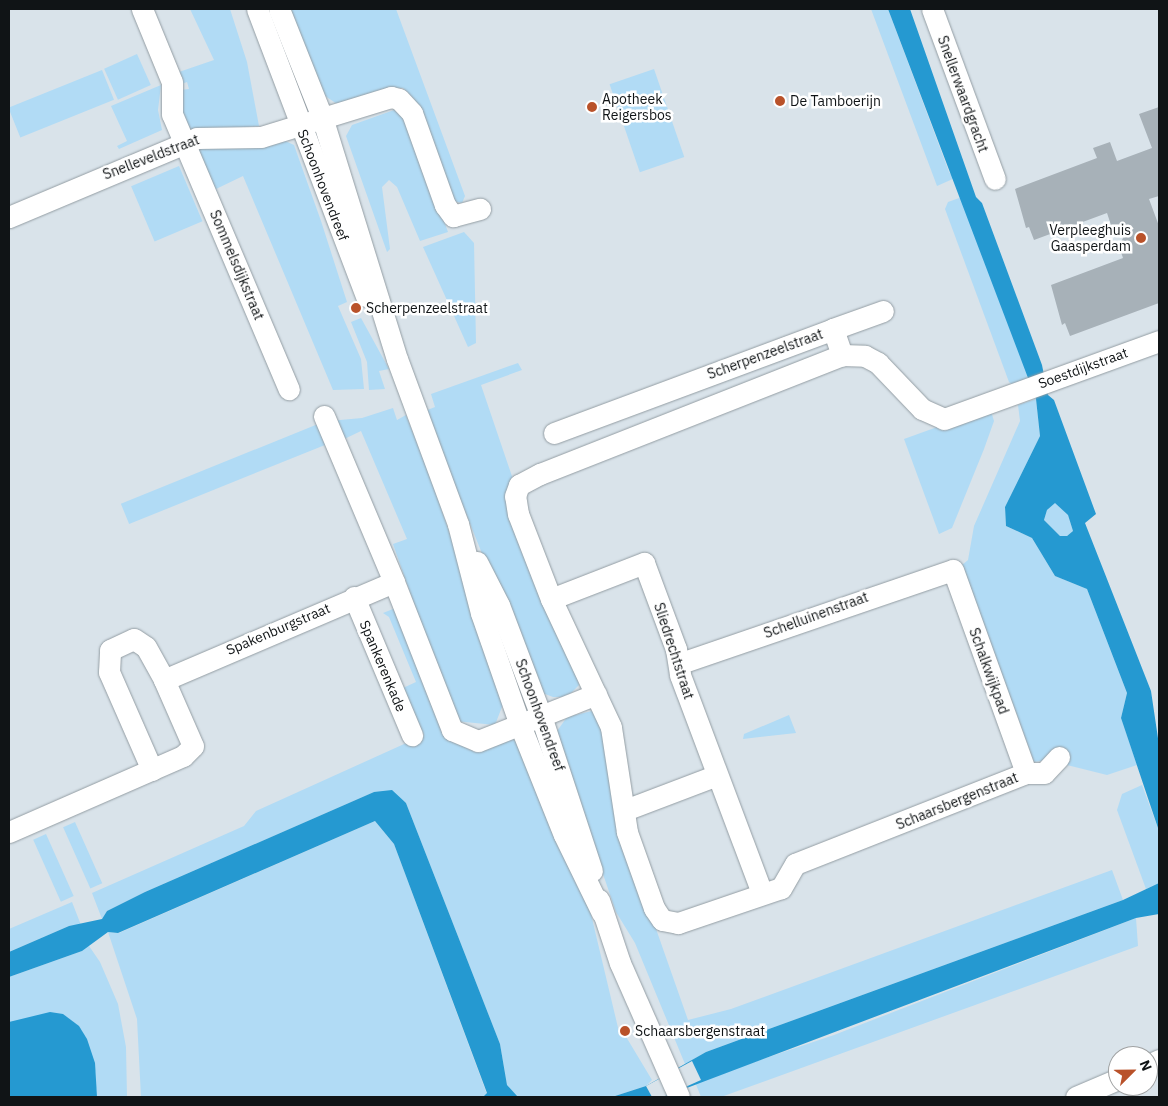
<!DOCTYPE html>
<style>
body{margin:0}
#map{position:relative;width:1168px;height:1106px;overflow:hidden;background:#d9e3ea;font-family:"IBM Plex Sans",sans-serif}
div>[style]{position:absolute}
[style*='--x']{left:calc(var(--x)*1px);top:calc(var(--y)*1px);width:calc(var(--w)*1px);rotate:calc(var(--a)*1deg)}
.green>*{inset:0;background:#b1dbf5;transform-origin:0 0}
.water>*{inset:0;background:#2599d1}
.pier>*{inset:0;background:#d9e3ea}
.building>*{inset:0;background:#a7b1b8}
.roads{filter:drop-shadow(0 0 1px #939da3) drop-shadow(0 0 1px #939da3)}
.minor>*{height:21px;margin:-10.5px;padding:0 10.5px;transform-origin:10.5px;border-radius:10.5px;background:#fff}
.dots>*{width:14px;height:14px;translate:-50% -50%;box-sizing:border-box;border:2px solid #fff;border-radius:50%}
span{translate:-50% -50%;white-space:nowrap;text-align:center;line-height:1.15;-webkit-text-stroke:5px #fff;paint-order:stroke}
.street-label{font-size:14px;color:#101416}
.poi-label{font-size:14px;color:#101416}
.left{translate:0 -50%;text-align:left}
.right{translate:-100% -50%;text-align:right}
.frame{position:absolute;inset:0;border:10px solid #101416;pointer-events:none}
.north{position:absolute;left:1108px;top:1046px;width:50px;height:50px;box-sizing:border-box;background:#fff;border:1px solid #9fa1a2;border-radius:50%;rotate:67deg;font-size:14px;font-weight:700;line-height:20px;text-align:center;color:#101416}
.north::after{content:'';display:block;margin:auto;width:18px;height:22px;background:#b9522a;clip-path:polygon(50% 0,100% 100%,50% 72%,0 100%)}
</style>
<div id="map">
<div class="green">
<i style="clip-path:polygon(190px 9px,230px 9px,247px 62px,259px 126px,190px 131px,180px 119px,181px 90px,189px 89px,187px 82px,179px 85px,176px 73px,214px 60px)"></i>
<i style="clip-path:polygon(283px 9px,396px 9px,465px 196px,462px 203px,453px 201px,414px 99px,403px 88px,390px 88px,337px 104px,321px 93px)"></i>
<i style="clip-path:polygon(871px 9px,888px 9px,949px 172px,955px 178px,937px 186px)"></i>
<i style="left:137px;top:54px;width:34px;height:36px;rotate:66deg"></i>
<i style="left:654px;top:69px;width:93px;height:47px;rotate:71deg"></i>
<i style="left:102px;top:70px;width:32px;height:101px;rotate:68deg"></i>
<i style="clip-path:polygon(161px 85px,158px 110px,162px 130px,119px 149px,117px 146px,127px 141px,111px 106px)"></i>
<i style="clip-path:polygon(397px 109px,407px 119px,448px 232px,420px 241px,397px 187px,389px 180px,382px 187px,390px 249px,387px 252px,346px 136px,352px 125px)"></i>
<i style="clip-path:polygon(281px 139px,294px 145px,321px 221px,347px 302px,338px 306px,361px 359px,364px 389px,333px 390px,243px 176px,216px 189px,220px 200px,198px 152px,203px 142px,214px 141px,252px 148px)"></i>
<i style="left:179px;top:166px;width:60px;height:52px;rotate:67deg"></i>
<i style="clip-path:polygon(962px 197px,1030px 380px,1014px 386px,1009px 382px,945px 209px,948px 202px)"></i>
<i style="clip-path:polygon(464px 232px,474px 243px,476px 343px,468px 347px,423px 247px)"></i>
<i style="clip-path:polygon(361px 318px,389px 369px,379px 371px,385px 389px,369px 390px,367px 362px,351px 322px)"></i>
<i style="clip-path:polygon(518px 363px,522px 370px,481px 385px,577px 668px,579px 685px,567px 697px,553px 697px,537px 691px,425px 411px,435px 407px,431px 394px)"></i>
<i style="clip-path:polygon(1036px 399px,1040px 436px,1005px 507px,1006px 526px,1032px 538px,1055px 576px,1087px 589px,1127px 693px,1121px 718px,1137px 765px,1107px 775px,1047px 760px,1034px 762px,962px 565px,968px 560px,974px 526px,1020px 421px,1018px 405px)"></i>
<i style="clip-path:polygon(393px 408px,397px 420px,406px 415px,433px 484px,505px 699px,495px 725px,455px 721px,393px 544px,407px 539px,361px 431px,338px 442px,329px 421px,362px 418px)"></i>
<i style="clip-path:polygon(990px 408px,994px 421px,984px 449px,952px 528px,939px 534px,904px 439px)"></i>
<i style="left:323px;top:422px;width:22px;height:218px;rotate:68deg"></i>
<i style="clip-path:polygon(1055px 502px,1068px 515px,1073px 531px,1067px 536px,1060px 536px,1044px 520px,1047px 510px)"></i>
<i style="clip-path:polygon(398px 607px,447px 737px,470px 750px,503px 734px,522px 744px,590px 910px,620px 1036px,625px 1035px,652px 1080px,646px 1086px,612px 1097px,518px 1097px,507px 1085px,500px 1044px,406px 803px,374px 792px,145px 892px,107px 911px,102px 919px,92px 893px,244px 826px,256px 811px,424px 735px,403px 688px,416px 682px,389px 617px,383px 613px)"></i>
<i style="clip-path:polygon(596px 710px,642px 889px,688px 1020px,731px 1009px,1112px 870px,1123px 900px,706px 1052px,685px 1064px,635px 943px,616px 912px,555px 734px,567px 717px)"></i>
<i style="clip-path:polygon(789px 715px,796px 733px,743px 739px,744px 734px)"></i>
<i style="clip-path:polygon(1142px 785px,1159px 831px,1159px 883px,1146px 889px,1117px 810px,1122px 794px)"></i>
<i style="clip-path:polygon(375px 821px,394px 844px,488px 1097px,141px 1097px,137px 1019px,108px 932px,119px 933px)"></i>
<i style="left:75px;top:822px;width:67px;height:13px;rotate:66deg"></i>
<i style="left:46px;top:834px;width:68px;height:14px;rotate:66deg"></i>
<i style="clip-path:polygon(72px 902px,81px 925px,69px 926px,9px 952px,9px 929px)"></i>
<i style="clip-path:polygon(1136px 918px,1138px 946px,721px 1097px,701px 1097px,695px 1082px,834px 1035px)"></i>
<i style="clip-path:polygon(87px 943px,100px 962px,118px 1004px,126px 1047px,127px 1097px,24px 1097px,9px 1077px,9px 977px,82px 951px)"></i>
</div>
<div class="water">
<i style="clip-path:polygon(evenodd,888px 9px,910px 9px,976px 197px,982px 203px,1042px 365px,1048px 395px,1054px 400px,1096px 514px,1085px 523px,1151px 691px,1159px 745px,1159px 831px,1121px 718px,1127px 693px,1087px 589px,1055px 576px,1032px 538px,1006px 526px,1005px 507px,1040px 436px,1036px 399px,888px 9px,1055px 503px,1068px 515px,1073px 531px,1067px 536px,1060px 536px,1044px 520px,1047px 510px,1055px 503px)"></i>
<i style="clip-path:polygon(392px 790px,406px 803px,500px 1044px,507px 1085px,518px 1097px,483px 1097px,487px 1093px,394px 844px,375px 821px,118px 933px,108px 932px,82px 951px,9px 977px,9px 952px,69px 926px,102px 919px,107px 911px,145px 892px,374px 792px)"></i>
<i style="clip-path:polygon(1159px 883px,1159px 914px,1136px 918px,663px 1097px,612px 1097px,646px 1086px,706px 1052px,1123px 900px)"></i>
<i style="clip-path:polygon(50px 1012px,63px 1014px,79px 1026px,87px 1039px,95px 1063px,97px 1097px,9px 1097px,9px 1022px)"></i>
</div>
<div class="pier">
<i style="clip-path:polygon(692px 1061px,701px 1080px,663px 1097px,652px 1097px,646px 1086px)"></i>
</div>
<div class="building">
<i style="clip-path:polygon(1159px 107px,1159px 196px,1149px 199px,1159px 226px,1159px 303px,1070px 336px,1065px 323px,1062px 325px,1051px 285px,1123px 258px,1119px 246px,1126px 232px,1111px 225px,1107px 213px,1034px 240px,1029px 227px,1026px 228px,1015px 189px,1097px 158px,1093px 148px,1110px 142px,1117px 161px,1152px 148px,1139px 114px)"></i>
</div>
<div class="roads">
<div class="minor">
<i style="--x:142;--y:9;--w:79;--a:67.7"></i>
<i style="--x:172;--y:82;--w:32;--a:90"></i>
<i style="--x:172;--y:114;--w:299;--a:67"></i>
<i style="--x:257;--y:9;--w:307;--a:69.2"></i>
<i style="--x:279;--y:9;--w:116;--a:68.3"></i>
<i style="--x:322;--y:117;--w:253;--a:72.8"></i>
<i style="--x:397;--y:359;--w:176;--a:69.7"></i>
<i style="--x:458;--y:524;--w:92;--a:75.5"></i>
<i style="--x:481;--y:613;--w:119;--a:70.8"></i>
<i style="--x:520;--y:725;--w:118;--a:68.2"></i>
<i style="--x:564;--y:835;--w:87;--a:64"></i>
<i style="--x:932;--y:9;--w:181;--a:69.7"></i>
<i style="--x:9;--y:217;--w:204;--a:-22.8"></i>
<i style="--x:197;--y:138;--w:64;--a:-0.9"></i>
<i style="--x:261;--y:137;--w:136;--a:-17.1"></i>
<i style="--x:391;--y:97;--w:8;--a:14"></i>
<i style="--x:399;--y:99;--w:19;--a:47"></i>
<i style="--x:412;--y:113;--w:98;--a:70.3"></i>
<i style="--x:445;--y:205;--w:14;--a:54"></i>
<i style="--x:453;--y:216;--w:28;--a:-15"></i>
<i style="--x:833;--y:329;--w:53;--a:-19.8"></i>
<i style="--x:324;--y:416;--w:180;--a:67.1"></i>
<i style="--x:554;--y:433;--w:298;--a:-20.4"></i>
<i style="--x:833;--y:329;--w:28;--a:71"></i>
<i style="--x:477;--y:562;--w:48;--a:62.9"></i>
<i style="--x:499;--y:605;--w:119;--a:69.3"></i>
<i style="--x:541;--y:716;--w:163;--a:71.8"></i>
<i style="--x:354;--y:597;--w:150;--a:67.2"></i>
<i style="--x:551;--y:599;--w:100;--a:-21.2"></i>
<i style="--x:644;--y:563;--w:92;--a:69.6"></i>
<i style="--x:676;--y:649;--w:26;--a:81"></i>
<i style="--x:680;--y:675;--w:233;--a:69.4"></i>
<i style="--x:681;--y:663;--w:287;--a:-18.9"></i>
<i style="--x:953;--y:570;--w:216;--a:70.2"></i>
<i style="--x:1059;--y:757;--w:22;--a:133"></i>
<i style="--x:1044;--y:773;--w:18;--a:180"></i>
<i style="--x:1026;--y:773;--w:248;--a:158.5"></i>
<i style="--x:795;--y:864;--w:28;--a:120"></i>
<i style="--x:781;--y:888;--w:109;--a:161.2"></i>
<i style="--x:678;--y:923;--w:16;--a:-169"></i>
<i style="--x:662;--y:920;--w:14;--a:-124"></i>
<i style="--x:654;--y:908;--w:81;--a:-109.6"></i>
<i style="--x:627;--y:832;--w:106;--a:-98.7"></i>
<i style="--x:611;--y:727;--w:141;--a:-115.1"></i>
<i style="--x:551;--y:599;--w:91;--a:-111.2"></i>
<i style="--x:518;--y:514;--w:18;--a:-99"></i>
<i style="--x:515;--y:496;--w:12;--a:-70"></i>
<i style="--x:519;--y:485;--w:24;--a:-28"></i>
<i style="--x:540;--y:474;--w:325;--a:-21.5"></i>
<i style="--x:842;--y:355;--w:23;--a:2"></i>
<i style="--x:865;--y:356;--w:15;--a:28"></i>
<i style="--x:878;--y:363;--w:64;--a:46.3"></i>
<i style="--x:922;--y:409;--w:24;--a:24"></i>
<i style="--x:944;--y:419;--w:229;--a:-19.9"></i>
<i style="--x:152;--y:770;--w:107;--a:-113.7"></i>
<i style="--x:109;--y:672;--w:22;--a:-87"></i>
<i style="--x:110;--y:650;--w:26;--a:-25"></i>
<i style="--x:134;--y:639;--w:14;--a:34"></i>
<i style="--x:146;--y:647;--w:38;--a:61"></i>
<i style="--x:625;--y:810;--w:98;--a:-20.8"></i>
<i style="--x:9;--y:832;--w:190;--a:-23.6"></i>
<i style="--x:183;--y:756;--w:14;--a:-45"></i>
<i style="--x:193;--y:746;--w:72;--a:-113.7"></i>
<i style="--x:164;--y:680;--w:250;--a:-23.1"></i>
<i style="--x:394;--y:582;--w:159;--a:68.6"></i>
<i style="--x:452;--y:730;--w:28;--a:23"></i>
<i style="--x:478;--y:741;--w:127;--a:-21.7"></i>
<i style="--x:599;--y:900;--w:66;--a:71.6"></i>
<i style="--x:620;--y:963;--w:146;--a:66.2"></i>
<i style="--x:1148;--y:1065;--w:12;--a:-24"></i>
<i style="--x:1076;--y:1097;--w:46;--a:-23.2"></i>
</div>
</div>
<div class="dots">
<i style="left:780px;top:101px;background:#b9522a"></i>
<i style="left:592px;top:107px;background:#b9522a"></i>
<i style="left:1141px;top:238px;background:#b9522a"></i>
<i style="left:356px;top:308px;background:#b9522a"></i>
<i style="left:625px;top:1031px;background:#b9522a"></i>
</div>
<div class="street-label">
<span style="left:963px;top:94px;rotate:70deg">Snellerwaardgracht</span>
<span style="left:151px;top:157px;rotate:-21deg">Snelleveldstraat</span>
<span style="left:323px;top:185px;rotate:69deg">Schoonhovendreef</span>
<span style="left:237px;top:265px;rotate:67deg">Sommelsdijkstraat</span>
<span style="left:765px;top:354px;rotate:-20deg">Scherpenzeelstraat</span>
<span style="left:1083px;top:368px;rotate:-20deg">Soestdijkstraat</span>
<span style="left:816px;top:615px;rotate:-20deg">Schelluinenstraat</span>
<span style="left:278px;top:629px;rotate:-23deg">Spakenburgstraat</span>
<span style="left:674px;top:651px;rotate:72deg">Sliedrechtstraat</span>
<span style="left:383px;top:666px;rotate:67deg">Spankerenkade</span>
<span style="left:989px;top:671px;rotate:70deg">Schalkwijkpad</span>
<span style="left:540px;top:715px;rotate:70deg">Schoonhovendreef</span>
<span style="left:957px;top:801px;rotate:-22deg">Schaarsbergenstraat</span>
</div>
<div class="poi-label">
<span class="left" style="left:602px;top:107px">Apotheek<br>Reigersbos</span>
<span class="left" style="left:790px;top:101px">De Tamboerijn</span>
<span class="right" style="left:1131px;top:238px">Verpleeghuis<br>Gaasperdam</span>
<span class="left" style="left:366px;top:308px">Scherpenzeelstraat</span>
<span class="left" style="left:635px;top:1031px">Schaarsbergenstraat</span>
</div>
<div class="frame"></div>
<div class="north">N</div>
</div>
